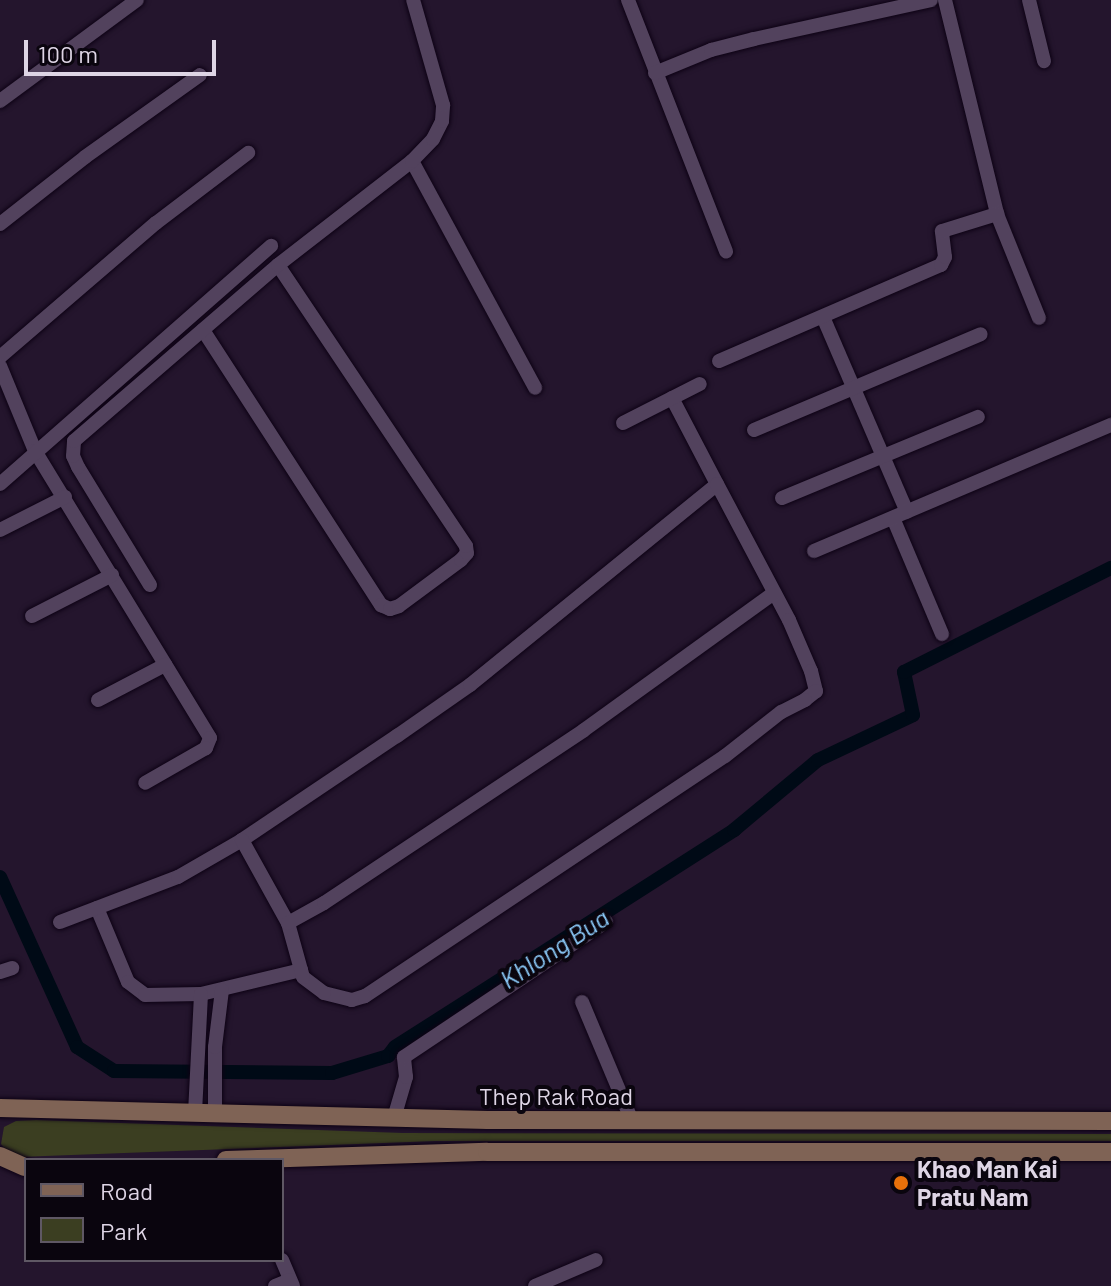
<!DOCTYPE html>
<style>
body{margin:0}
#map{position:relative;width:1111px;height:1286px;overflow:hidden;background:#24152d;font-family:Barlow,sans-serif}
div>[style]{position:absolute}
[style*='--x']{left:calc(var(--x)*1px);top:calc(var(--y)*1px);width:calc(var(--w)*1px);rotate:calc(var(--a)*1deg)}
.green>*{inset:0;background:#3b3e21}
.canal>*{height:14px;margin:-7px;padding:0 7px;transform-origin:7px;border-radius:7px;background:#000a16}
.roads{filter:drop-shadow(0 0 2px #0d0214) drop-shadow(0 0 2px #0d0214)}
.minor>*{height:14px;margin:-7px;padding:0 7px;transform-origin:7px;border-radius:7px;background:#52425d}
.secondary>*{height:18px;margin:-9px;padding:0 9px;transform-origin:9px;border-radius:9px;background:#7f6355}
.dots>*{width:22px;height:22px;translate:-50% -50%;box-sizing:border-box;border:4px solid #0a050e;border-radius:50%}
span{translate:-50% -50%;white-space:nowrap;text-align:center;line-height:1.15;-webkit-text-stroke:8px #0a050e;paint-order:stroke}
.street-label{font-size:24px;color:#ded5e5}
.poi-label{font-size:24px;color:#ded5e5;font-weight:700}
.left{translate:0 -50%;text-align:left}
.water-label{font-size:26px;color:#8bc9f8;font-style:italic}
.legend{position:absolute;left:24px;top:1158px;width:260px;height:104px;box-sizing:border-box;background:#0a050e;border:2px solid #5f5864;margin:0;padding:10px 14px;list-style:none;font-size:24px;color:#ded5e5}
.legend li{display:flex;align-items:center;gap:16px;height:40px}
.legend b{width:40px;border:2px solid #5f5864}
.scale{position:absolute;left:24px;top:40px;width:192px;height:36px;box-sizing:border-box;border:4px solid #ded5e5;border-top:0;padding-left:10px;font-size:24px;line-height:28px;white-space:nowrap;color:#ded5e5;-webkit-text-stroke:6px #0a050e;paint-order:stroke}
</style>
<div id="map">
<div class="green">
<i style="clip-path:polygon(36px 1120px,403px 1133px,1111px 1134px,1111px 1141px,436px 1141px,19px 1157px,7px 1151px,1px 1144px,4px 1127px,16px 1121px)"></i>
</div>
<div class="canal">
<i style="--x:0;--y:877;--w:187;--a:65.6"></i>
<i style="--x:77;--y:1047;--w:44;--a:33"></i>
<i style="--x:114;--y:1071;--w:218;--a:0.5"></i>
<i style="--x:332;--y:1073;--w:59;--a:-16.9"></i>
<i style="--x:388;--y:1056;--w:11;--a:-52"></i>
<i style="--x:395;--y:1047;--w:403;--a:-32.6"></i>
<i style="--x:734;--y:830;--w:109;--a:-39.8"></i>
<i style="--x:818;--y:760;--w:105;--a:-25.3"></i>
<i style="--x:913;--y:715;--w:44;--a:-101.8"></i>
<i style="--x:904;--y:672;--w:232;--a:-26.7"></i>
</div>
<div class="roads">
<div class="minor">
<i style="--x:628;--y:0;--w:270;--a:68.7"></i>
<i style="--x:945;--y:0;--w:220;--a:76.3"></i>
<i style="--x:997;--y:214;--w:112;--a:68"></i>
<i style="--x:1029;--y:0;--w:63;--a:76.2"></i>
<i style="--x:655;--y:73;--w:61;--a:-22.3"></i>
<i style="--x:711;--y:50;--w:44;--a:-14.3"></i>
<i style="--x:754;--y:39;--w:181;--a:-12.4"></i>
<i style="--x:0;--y:101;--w:170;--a:-36.4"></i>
<i style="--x:412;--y:161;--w:258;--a:61.5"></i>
<i style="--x:0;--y:224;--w:108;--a:-38.2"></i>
<i style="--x:85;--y:157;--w:141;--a:-35.5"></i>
<i style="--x:823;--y:317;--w:212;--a:66.7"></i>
<i style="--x:203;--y:330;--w:328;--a:57.1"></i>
<i style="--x:381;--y:605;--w:10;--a:24"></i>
<i style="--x:390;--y:609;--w:9;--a:-18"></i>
<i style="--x:399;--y:606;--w:77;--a:-36.6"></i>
<i style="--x:461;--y:560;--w:9;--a:-49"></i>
<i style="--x:467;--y:553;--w:7;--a:-98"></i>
<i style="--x:466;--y:546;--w:338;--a:-123.8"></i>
<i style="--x:0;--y:357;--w:206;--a:-40.7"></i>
<i style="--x:156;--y:223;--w:116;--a:-37.3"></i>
<i style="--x:719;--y:361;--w:242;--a:-23.4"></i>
<i style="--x:941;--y:265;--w:9;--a:-63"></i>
<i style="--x:945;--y:257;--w:26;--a:-97"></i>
<i style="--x:942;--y:231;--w:58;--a:-17.2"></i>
<i style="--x:0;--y:366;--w:92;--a:67.6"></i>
<i style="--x:35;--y:451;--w:336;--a:58.6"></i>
<i style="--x:210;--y:738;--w:11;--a:112"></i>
<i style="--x:206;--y:748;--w:70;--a:150.2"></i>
<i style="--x:672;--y:398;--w:97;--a:62.4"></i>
<i style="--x:623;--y:423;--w:86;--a:-26.9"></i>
<i style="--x:754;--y:430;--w:246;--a:-22.9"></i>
<i style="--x:0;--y:484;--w:361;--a:-41.3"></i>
<i style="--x:782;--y:498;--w:212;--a:-22.5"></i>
<i style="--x:893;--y:518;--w:126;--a:67.1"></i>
<i style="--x:0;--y:530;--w:73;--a:-26.9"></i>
<i style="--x:814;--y:551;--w:323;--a:-23"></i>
<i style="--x:150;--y:585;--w:138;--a:-121.4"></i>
<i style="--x:78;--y:467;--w:12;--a:-114"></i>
<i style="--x:73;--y:456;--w:15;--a:-86"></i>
<i style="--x:74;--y:441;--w:269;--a:-40.8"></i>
<i style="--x:278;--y:265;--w:170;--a:-37.8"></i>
<i style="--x:412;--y:161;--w:30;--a:-46"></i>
<i style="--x:433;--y:139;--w:20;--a:-63"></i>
<i style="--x:442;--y:121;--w:16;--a:-86"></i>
<i style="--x:443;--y:105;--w:109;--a:-105.9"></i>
<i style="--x:32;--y:616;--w:90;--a:-27.1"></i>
<i style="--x:98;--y:700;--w:76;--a:-27.6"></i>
<i style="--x:97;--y:908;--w:80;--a:67.3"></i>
<i style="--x:128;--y:982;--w:21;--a:37"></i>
<i style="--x:145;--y:995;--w:56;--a:-1"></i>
<i style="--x:201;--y:994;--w:103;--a:-13.5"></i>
<i style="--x:60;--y:922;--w:126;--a:-20.9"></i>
<i style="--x:178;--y:877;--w:74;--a:-30"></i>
<i style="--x:242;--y:840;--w:187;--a:-33.9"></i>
<i style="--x:397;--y:736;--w:89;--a:-34.9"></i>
<i style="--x:470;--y:685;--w:318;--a:-39.1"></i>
<i style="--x:717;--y:484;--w:154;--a:62.1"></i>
<i style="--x:789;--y:620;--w:56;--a:66.7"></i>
<i style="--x:811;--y:671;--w:21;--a:76"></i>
<i style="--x:816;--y:691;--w:14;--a:141"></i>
<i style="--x:805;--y:700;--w:27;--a:153"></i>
<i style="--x:781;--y:712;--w:71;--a:141.8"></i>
<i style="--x:725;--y:756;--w:433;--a:146.3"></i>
<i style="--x:365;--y:996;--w:14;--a:163"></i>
<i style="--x:352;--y:1000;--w:29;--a:-166"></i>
<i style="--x:324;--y:993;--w:26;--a:-143"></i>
<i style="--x:303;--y:977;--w:56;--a:-105.5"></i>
<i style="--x:288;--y:923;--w:95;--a:-119"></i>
<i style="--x:288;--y:923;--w:41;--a:-29.1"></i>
<i style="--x:324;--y:903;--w:312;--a:-33.6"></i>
<i style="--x:584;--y:730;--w:234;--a:-35.8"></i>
<i style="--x:0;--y:972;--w:13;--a:-18"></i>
<i style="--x:582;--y:1002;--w:129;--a:67.2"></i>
<i style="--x:195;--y:1113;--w:119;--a:-87.1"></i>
<i style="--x:215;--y:1114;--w:67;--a:-90"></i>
<i style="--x:215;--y:1047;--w:57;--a:-83"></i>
<i style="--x:394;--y:1118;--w:43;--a:-73.7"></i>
<i style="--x:406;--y:1077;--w:20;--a:-96"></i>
<i style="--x:404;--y:1057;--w:243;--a:-33.8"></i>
<i style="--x:282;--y:1260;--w:28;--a:67"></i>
<i style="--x:275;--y:1286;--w:16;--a:-22"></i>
<i style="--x:535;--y:1286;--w:66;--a:-23.1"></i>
</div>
<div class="secondary">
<i style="--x:0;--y:1108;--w:488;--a:1.4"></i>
<i style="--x:488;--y:1120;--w:623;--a:0.09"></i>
<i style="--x:0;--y:1156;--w:27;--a:24"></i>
<i style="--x:226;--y:1160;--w:261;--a:-1.8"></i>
<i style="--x:487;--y:1152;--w:624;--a:0"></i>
</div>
</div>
<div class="dots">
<i style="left:901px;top:1183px;background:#e8710a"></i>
</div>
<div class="street-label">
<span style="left:556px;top:1096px">Thep Rak Road</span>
</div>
<div class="poi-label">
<span class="left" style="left:917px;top:1183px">Khao Man Kai<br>Pratu Nam</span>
</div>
<div class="water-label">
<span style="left:554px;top:948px;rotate:-33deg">Khlong Bua</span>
</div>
<ul class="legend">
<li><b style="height:10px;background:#7f6355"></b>Road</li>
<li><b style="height:22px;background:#3b3e21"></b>Park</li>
</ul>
<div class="scale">100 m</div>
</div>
